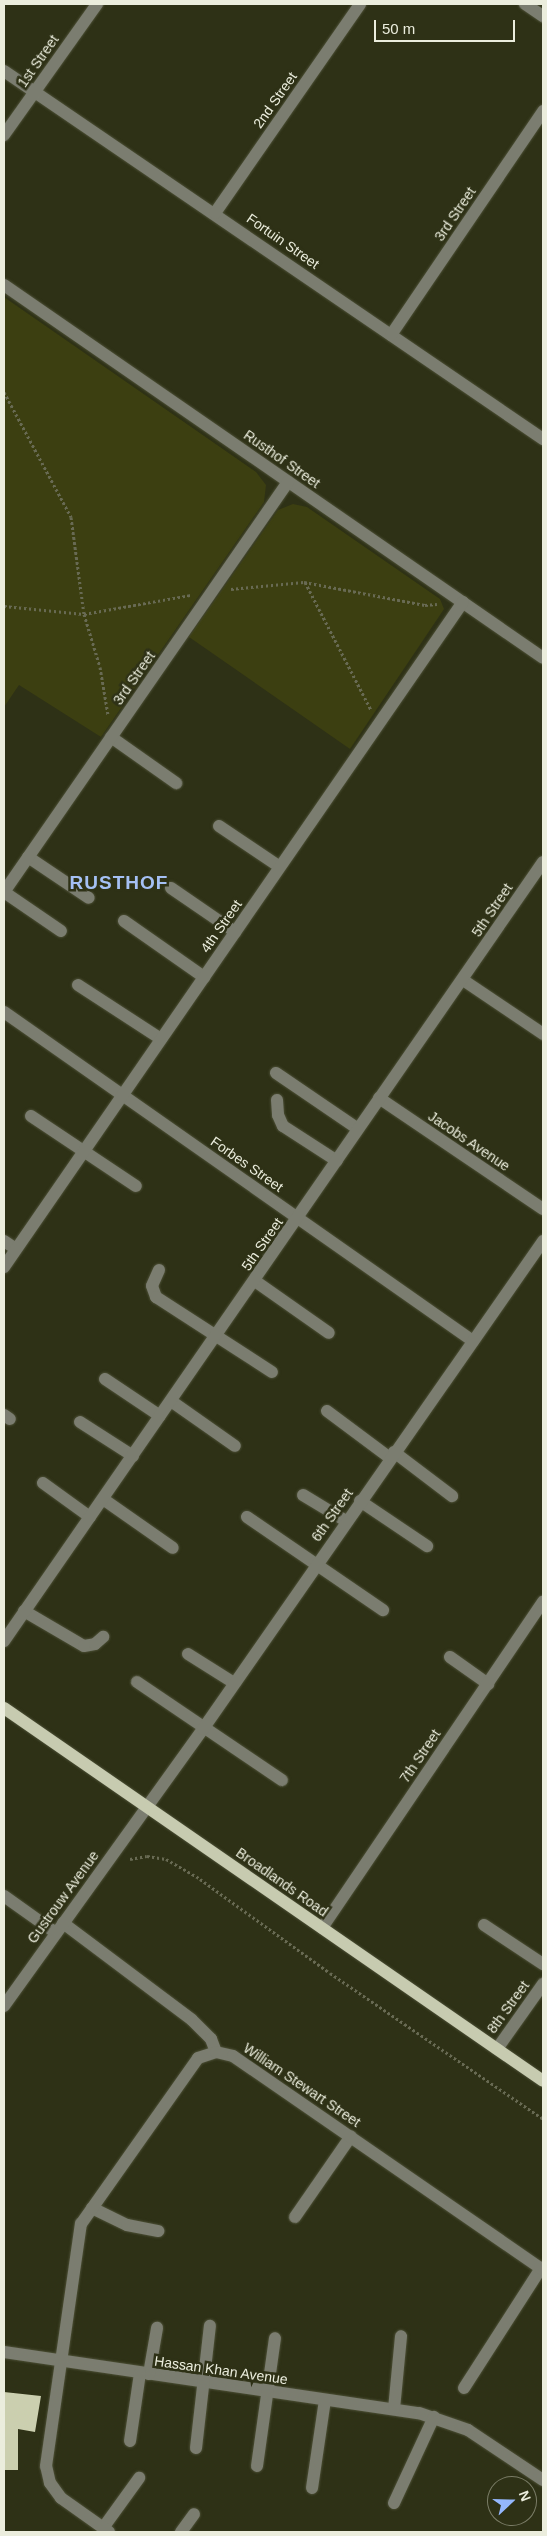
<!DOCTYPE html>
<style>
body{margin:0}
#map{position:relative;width:547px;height:2536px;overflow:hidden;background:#2e3116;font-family:Helvetica,sans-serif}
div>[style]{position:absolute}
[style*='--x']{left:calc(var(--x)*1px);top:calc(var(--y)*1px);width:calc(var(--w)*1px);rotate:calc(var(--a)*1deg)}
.green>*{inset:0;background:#3c3f11}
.building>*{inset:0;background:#cbcfaf}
.path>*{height:3px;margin-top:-1.5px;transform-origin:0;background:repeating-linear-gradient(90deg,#686a53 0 2.5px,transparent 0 5px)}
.roads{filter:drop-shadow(0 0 1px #4c4f36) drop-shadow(0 0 1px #4c4f36)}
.minor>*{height:12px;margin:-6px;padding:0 6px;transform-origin:6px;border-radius:6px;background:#7b7d70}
.major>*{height:12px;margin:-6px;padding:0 6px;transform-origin:6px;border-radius:6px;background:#c7cbb0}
span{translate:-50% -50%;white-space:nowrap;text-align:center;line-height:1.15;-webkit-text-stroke:5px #2e3116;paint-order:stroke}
.street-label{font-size:14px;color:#ebeddd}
.district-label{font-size:19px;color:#a5c0f4;font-weight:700;letter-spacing:1px}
.frame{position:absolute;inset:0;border:5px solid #ebeddd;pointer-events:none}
.north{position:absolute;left:487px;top:2476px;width:50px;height:50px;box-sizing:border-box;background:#2e3116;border:1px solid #7a7c66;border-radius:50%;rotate:69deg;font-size:14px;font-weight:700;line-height:20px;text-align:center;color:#ebeddd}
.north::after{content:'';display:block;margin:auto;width:18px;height:22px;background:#94b7fd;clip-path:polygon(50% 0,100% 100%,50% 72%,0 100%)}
.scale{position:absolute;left:374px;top:20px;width:141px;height:22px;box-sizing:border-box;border:2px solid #ebeddd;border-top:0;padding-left:6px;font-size:15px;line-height:18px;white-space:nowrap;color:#ebeddd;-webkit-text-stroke:4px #2e3116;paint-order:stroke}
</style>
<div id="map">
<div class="green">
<i style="clip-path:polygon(4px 297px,256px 472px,266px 485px,264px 502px,101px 737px,19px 685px,4px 707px)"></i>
<i style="clip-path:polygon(293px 504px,307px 507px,440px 599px,444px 609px,350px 749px,189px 637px,278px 510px)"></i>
</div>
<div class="building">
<i style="clip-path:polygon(4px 2392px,41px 2396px,35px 2432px,18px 2429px,18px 2470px,4px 2470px)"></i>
</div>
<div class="path">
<i style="--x:4;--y:392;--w:142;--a:61.8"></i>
<i style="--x:71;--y:517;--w:98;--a:82.4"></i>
<i style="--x:84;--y:614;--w:55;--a:73.2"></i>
<i style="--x:100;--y:667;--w:49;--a:80.5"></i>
<i style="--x:305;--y:582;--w:144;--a:62.7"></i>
<i style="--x:231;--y:589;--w:73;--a:-5.5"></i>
<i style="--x:304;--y:582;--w:123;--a:10.8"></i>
<i style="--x:425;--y:605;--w:12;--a:-5"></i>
<i style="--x:4;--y:606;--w:80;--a:5.7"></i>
<i style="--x:84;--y:614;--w:109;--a:-10.1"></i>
<i style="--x:130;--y:1859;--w:17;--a:-10"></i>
<i style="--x:147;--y:1856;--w:19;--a:9"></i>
<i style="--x:166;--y:1859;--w:39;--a:30"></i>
<i style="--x:200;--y:1879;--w:160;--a:35.9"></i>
<i style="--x:330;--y:1973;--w:258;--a:34.4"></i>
</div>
<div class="roads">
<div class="minor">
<i style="--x:525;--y:4;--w:22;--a:34"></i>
<i style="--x:4;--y:71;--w:653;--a:34.32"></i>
<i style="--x:4;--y:135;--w:161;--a:-54.6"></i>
<i style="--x:215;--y:213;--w:254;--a:-55.2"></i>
<i style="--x:4;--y:285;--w:655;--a:34.68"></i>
<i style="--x:391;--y:335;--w:271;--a:-55.8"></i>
<i style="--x:111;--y:737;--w:80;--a:35.3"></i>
<i style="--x:219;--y:826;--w:73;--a:33.9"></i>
<i style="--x:28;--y:857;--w:73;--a:33.9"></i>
<i style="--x:171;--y:888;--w:78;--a:34.5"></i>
<i style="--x:4;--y:892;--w:499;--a:-55.3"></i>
<i style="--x:4;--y:892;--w:69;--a:34.4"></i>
<i style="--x:124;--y:921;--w:98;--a:35"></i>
<i style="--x:463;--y:980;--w:97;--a:34"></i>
<i style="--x:78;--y:985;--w:99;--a:33"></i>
<i style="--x:4;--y:1012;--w:573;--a:35.05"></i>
<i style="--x:276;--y:1073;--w:99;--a:34.3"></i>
<i style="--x:379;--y:1098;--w:198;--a:34.1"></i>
<i style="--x:277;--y:1100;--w:15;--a:86"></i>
<i style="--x:278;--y:1115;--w:12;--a:66"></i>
<i style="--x:283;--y:1126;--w:64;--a:32.9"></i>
<i style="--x:31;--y:1116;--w:126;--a:33.7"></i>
<i style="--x:4;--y:1241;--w:14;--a:34"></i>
<i style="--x:4;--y:1267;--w:808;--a:-55.39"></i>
<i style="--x:159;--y:1270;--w:17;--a:114"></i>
<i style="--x:152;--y:1286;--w:12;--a:70"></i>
<i style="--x:156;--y:1297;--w:138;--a:32.9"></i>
<i style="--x:255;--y:1281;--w:90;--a:35.1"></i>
<i style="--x:105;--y:1379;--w:66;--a:33.9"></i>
<i style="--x:171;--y:1401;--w:78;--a:35.1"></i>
<i style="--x:327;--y:1411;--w:79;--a:36.7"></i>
<i style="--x:4;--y:1415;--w:7;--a:34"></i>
<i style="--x:80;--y:1422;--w:63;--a:32.7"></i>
<i style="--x:394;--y:1452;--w:73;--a:37.2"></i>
<i style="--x:43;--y:1483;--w:58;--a:35.9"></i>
<i style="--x:303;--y:1495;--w:50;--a:31.2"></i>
<i style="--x:103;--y:1499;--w:85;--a:35"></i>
<i style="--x:360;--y:1501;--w:81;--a:33.9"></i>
<i style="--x:247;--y:1517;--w:165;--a:34.4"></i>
<i style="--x:24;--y:1611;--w:69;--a:30.3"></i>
<i style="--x:84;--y:1646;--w:11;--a:-10"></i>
<i style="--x:95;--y:1644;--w:11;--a:-41"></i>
<i style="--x:4;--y:1641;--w:947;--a:-55.32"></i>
<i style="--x:188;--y:1654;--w:54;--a:32.2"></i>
<i style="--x:450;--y:1657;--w:47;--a:35.4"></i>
<i style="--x:137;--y:1682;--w:175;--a:34.1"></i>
<i style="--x:4;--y:1896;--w:64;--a:35.4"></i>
<i style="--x:63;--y:1923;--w:161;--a:36.9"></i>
<i style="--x:192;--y:2020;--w:27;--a:45"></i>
<i style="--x:211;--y:2039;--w:14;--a:69"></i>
<i style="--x:484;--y:1925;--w:71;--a:33.5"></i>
<i style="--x:322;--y:1928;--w:394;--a:-55.9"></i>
<i style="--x:4;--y:2006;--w:341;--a:-54.3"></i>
<i style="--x:203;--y:1729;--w:595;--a:-55.13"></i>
<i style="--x:497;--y:2049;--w:80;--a:-54.7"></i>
<i style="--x:92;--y:2208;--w:39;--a:26"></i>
<i style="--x:127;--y:2225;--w:32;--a:11"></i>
<i style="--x:295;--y:2217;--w:98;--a:-55.3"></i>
<i style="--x:4;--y:2352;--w:419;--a:8.4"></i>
<i style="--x:419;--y:2413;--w:52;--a:19.1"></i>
<i style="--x:468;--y:2430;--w:90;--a:33.7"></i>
<i style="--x:149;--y:2374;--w:47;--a:-80.1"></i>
<i style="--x:464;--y:2388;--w:143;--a:-57.3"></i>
<i style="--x:394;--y:2409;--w:73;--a:-84.5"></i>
<i style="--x:130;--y:2441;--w:69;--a:-81.6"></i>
<i style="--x:196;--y:2448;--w:123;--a:-83.5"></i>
<i style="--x:257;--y:2466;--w:129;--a:-82"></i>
<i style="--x:312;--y:2488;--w:89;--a:-81.6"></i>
<i style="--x:394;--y:2503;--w:95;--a:-65.1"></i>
<i style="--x:103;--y:2528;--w:62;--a:-54.2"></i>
<i style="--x:109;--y:2532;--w:59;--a:-144.7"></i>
<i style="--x:61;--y:2498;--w:19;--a:-126"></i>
<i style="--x:50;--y:2483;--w:17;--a:-103"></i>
<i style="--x:46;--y:2466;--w:245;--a:-81.8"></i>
<i style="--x:81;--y:2224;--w:203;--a:-54.8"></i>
<i style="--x:198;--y:2058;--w:19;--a:-18"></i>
<i style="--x:216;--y:2052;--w:17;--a:13"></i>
<i style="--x:233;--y:2056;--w:377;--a:34.6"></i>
<i style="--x:181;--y:2532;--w:22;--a:-54"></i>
</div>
<div class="major">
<i style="--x:4;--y:1708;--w:655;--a:34.68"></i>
</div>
</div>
<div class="street-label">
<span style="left:38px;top:61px;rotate:-55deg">1st Street</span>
<span style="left:275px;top:100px;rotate:-55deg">2nd Street</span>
<span style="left:455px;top:214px;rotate:-56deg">3rd Street</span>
<span style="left:283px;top:241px;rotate:35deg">Fortuin Street</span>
<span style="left:282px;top:459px;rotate:35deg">Rusthof Street</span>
<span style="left:134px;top:678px;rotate:-55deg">3rd Street</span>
<span style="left:492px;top:910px;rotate:-56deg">5th Street</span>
<span style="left:221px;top:926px;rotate:-55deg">4th Street</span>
<span style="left:469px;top:1141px;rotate:34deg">Jacobs Avenue</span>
<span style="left:247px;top:1164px;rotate:35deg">Forbes Street</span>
<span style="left:262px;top:1244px;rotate:-55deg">5th Street</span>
<span style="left:332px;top:1515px;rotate:-55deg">6th Street</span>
<span style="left:420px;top:1756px;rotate:-56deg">7th Street</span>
<span style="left:282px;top:1882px;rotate:35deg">Broadlands Road</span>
<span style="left:63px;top:1897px;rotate:-54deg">Gustrouw Avenue</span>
<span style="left:508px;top:2007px;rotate:-54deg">8th Street</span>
<span style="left:302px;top:2085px;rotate:34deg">William Stewart Street</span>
<span style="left:221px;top:2370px;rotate:8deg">Hassan Khan Avenue</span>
</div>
<div class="district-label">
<span style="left:119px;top:883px">RUSTHOF</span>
</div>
<div class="frame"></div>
<div class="north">N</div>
<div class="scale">50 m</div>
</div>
